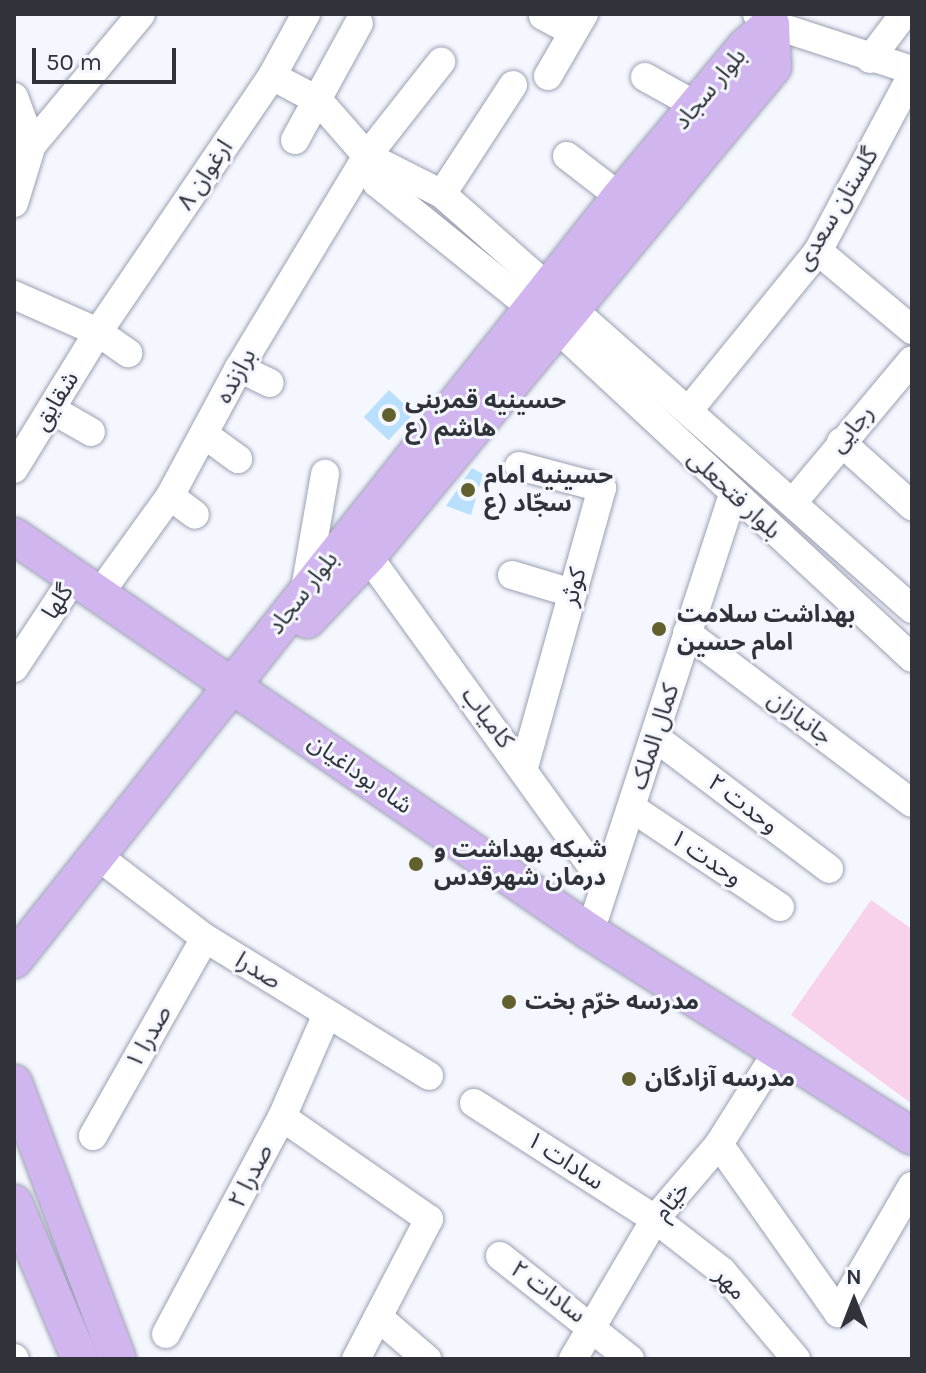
<!DOCTYPE html>
<meta charset="utf-8">
<style>
body{margin:0}
#map{position:relative;width:926px;height:1373px;overflow:hidden;background:#f4f7fe;font-family:Karla,"Noto Sans Arabic",sans-serif}
div>[style]{position:absolute}
[style*='--x']{left:calc(var(--x)*1px);top:calc(var(--y)*1px);width:calc(var(--w)*1px);rotate:calc(var(--a)*1deg)}
.green>*{inset:0;background:#f8d2eb}
.building>*{inset:0;background:#b8e0fc;transform-origin:0 0}
.roads{filter:drop-shadow(0 0 2px #9ba0b1) drop-shadow(0 0 2px #9ba0b1)}
.minor>*{height:28px;margin:-14px;padding:0 14px;transform-origin:14px;border-radius:14px;background:#fff}
.major>*{height:36px;margin:-18px;padding:0 18px;transform-origin:18px;border-radius:18px;background:#d0b5ef}
.dots>*{width:22px;height:22px;translate:-50% -50%;box-sizing:border-box;border:4px solid #f4f7fe;border-radius:50%}
span{translate:-50% -50%;white-space:nowrap;text-align:center;line-height:1.15;-webkit-text-stroke:6px #f4f7fe;paint-order:stroke}
.street-label{font-size:24px;color:#31333a}
.poi-label{font-size:24px;color:#31333a;font-weight:700}
.left{translate:0 -50%;text-align:left}
.frame{position:absolute;inset:0;border:16px solid #31333a;pointer-events:none}
.north{position:absolute;left:814px;top:1261px;width:80px;height:80px;-webkit-text-stroke:6px #f4f7fe;paint-order:stroke;rotate:0deg;font-size:22px;font-weight:700;line-height:32px;text-align:center;color:#31333a}
.north::after{content:'';display:block;margin:auto;width:28px;height:36px;background:#31333a;clip-path:polygon(50% 0,100% 100%,50% 72%,0 100%)}
.scale{position:absolute;left:32px;top:48px;width:144px;height:36px;box-sizing:border-box;border:4px solid #31333a;border-top:0;padding-left:10px;font-size:24px;line-height:28px;white-space:nowrap;color:#31333a;-webkit-text-stroke:6px #f4f7fe;paint-order:stroke}
</style>
<div id="map">
<div class="green">
<i style="clip-path:polygon(871px 900px,912px 929px,912px 1104px,791px 1015px)"></i>
</div>
<div class="building">
<i style="left:389px;top:390px;width:34px;height:37px;rotate:43deg"></i>
<i style="clip-path:polygon(472px 468px,483px 474px,471px 515px,446px 506px)"></i>
</div>
<div class="roads">
<div class="minor">
<i style="--x:757;--y:14;--w:17;--a:36"></i>
<i style="--x:771;--y:24;--w:148;--a:18.1"></i>
<i style="--x:543;--y:16;--w:34;--a:28"></i>
<i style="--x:870;--y:59;--w:56;--a:-52.9"></i>
<i style="--x:272;--y:76;--w:53;--a:28"></i>
<i style="--x:319;--y:101;--w:73;--a:48.9"></i>
<i style="--x:367;--y:156;--w:29;--a:70"></i>
<i style="--x:377;--y:183;--w:233;--a:38.9"></i>
<i style="--x:558;--y:329;--w:483;--a:42.9"></i>
<i style="--x:548;--y:76;--w:72;--a:-59.9"></i>
<i style="--x:645;--y:77;--w:57;--a:29.2"></i>
<i style="--x:14;--y:97;--w:51;--a:69.4"></i>
<i style="--x:32;--y:145;--w:13;--a:171"></i>
<i style="--x:295;--y:140;--w:133;--a:-61.3"></i>
<i style="--x:367;--y:156;--w:84;--a:26.9"></i>
<i style="--x:442;--y:194;--w:627;--a:41.44"></i>
<i style="--x:567;--y:156;--w:67;--a:37.7"></i>
<i style="--x:442;--y:194;--w:130;--a:-56.9"></i>
<i style="--x:14;--y:203;--w:61;--a:-72.8"></i>
<i style="--x:32;--y:145;--w:170;--a:-50.2"></i>
<i style="--x:818;--y:251;--w:123;--a:40"></i>
<i style="--x:14;--y:295;--w:92;--a:23.8"></i>
<i style="--x:98;--y:332;--w:37;--a:35"></i>
<i style="--x:239;--y:368;--w:34;--a:26"></i>
<i style="--x:51;--y:409;--w:46;--a:29.9"></i>
<i style="--x:689;--y:410;--w:205;--a:-50.9"></i>
<i style="--x:818;--y:251;--w:200;--a:-61.9"></i>
<i style="--x:205;--y:435;--w:41;--a:36"></i>
<i style="--x:841;--y:442;--w:96;--a:42"></i>
<i style="--x:519;--y:466;--w:86;--a:14.8"></i>
<i style="--x:602;--y:488;--w:291;--a:105.6"></i>
<i style="--x:14;--y:469;--w:161;--a:-58.5"></i>
<i style="--x:98;--y:332;--w:310;--a:-55.8"></i>
<i style="--x:272;--y:76;--w:71;--a:-61.3"></i>
<i style="--x:170;--y:496;--w:31;--a:37"></i>
<i style="--x:795;--y:500;--w:182;--a:-50.1"></i>
<i style="--x:368;--y:556;--w:402;--a:54.2"></i>
<i style="--x:512;--y:575;--w:63;--a:16.7"></i>
<i style="--x:305;--y:589;--w:117;--a:-80.1"></i>
<i style="--x:100;--y:593;--w:120;--a:-54.2"></i>
<i style="--x:170;--y:496;--w:145;--a:-61.7"></i>
<i style="--x:239;--y:368;--w:248;--a:-58.9"></i>
<i style="--x:367;--y:156;--w:120;--a:-51.8"></i>
<i style="--x:687;--y:633;--w:282;--a:37.1"></i>
<i style="--x:14;--y:668;--w:110;--a:-56.5"></i>
<i style="--x:656;--y:738;--w:217;--a:37.1"></i>
<i style="--x:632;--y:808;--w:178;--a:33.8"></i>
<i style="--x:95;--y:854;--w:138;--a:37.4"></i>
<i style="--x:205;--y:938;--w:263;--a:31.6"></i>
<i style="--x:590;--y:932;--w:460;--a:-71.9"></i>
<i style="--x:474;--y:1103;--w:215;--a:32.7"></i>
<i style="--x:655;--y:1219;--w:85;--a:37.8"></i>
<i style="--x:722;--y:1271;--w:115;--a:49.9"></i>
<i style="--x:282;--y:1117;--w:179;--a:34.8"></i>
<i style="--x:429;--y:1219;--w:158;--a:117.5"></i>
<i style="--x:93;--y:1136;--w:227;--a:-60.5"></i>
<i style="--x:719;--y:1144;--w:207;--a:54.8"></i>
<i style="--x:838;--y:1313;--w:147;--a:-59.8"></i>
<i style="--x:500;--y:1256;--w:166;--a:38.4"></i>
<i style="--x:378;--y:1317;--w:65;--a:40.6"></i>
<i style="--x:166;--y:1334;--w:246;--a:-61.9"></i>
<i style="--x:282;--y:1117;--w:112;--a:-66.4"></i>
<i style="--x:14;--y:1358;--w:1;--a:45"></i>
<i style="--x:573;--y:1359;--w:162;--a:-59.6"></i>
<i style="--x:655;--y:1219;--w:99;--a:-49.5"></i>
<i style="--x:719;--y:1144;--w:112;--a:-57.7"></i>
</div>
<div class="major">
<i style="--x:14;--y:536;--w:699;--a:34.51"></i>
<i style="--x:590;--y:932;--w:381;--a:32.4"></i>
<i style="--x:307;--y:620;--w:88;--a:-46.4"></i>
<i style="--x:368;--y:556;--w:635;--a:-50.37"></i>
<i style="--x:773;--y:67;--w:43;--a:-92.7"></i>
<i style="--x:14;--y:960;--w:974;--a:-51.54"></i>
<i style="--x:620;--y:197;--w:194;--a:-50.2"></i>
<i style="--x:744;--y:48;--w:36;--a:-42"></i>
<i style="--x:14;--y:1083;--w:295;--a:69.4"></i>
<i style="--x:14;--y:1203;--w:169;--a:67.1"></i>
</div>
</div>
<div class="dots">
<i style="left:389px;top:415px;background:#62612e"></i>
<i style="left:468px;top:490px;background:#62612e"></i>
<i style="left:659px;top:629px;background:#62612e"></i>
<i style="left:416px;top:864px;background:#62612e"></i>
<i style="left:509px;top:1002px;background:#62612e"></i>
<i style="left:629px;top:1079px;background:#62612e"></i>
</div>
<div class="street-label">
<span style="left:710px;top:89px;rotate:-50deg">بلوار سجاد</span>
<span style="left:205px;top:175px;rotate:-56deg">ارغوان ۸</span>
<span style="left:837px;top:209px;rotate:-59deg">گلستان سعدی</span>
<span style="left:236px;top:376px;rotate:-61deg">برازنده</span>
<span style="left:56px;top:401px;rotate:-58deg">شقایق</span>
<span style="left:852px;top:429px;rotate:-50deg">رجایی</span>
<span style="left:734px;top:495px;rotate:43deg">بلوار فتحعلی</span>
<span style="left:574px;top:587px;rotate:-75deg">کوثر</span>
<span style="left:303px;top:593px;rotate:-52deg">بلوار سجاد</span>
<span style="left:58px;top:602px;rotate:-57deg">گلها</span>
<span style="left:487px;top:718px;rotate:53deg">کامیاب</span>
<span style="left:800px;top:718px;rotate:37deg">جانبازان</span>
<span style="left:655px;top:737px;rotate:-72deg">کمال الملک</span>
<span style="left:360px;top:774px;rotate:35deg">شاه بوداغیان</span>
<span style="left:743px;top:804px;rotate:37deg">وحدت ۲</span>
<span style="left:706px;top:858px;rotate:34deg">وحدت ۱</span>
<span style="left:258px;top:971px;rotate:32deg">صدرا</span>
<span style="left:149px;top:1037px;rotate:-60deg">صدرا ۱</span>
<span style="left:565px;top:1161px;rotate:33deg">سادات ۱</span>
<span style="left:251px;top:1176px;rotate:-62deg">صدرا ۲</span>
<span style="left:672px;top:1201px;rotate:-51deg">خیّام</span>
<span style="left:730px;top:1284px;rotate:47deg">مهر</span>
<span style="left:548px;top:1292px;rotate:37deg">سادات ۲</span>
</div>
<div class="poi-label">
<span class="left" style="left:405px;top:415px">حسینیه قمربنی<br>هاشم (ع</span>
<span class="left" style="left:484px;top:490px">حسینیه امام<br>سجّاد (ع</span>
<span class="left" style="left:677px;top:629px">بهداشت سلامت<br>امام حسین</span>
<span class="left" style="left:434px;top:864px">شبکه بهداشت و<br>درمان شهرقدس</span>
<span class="left" style="left:525px;top:1002px">مدرسه خرّم بخت</span>
<span class="left" style="left:645px;top:1079px">مدرسه آزادگان</span>
</div>
<div class="frame"></div>
<div class="north">N</div>
<div class="scale">50 m</div>
</div>
